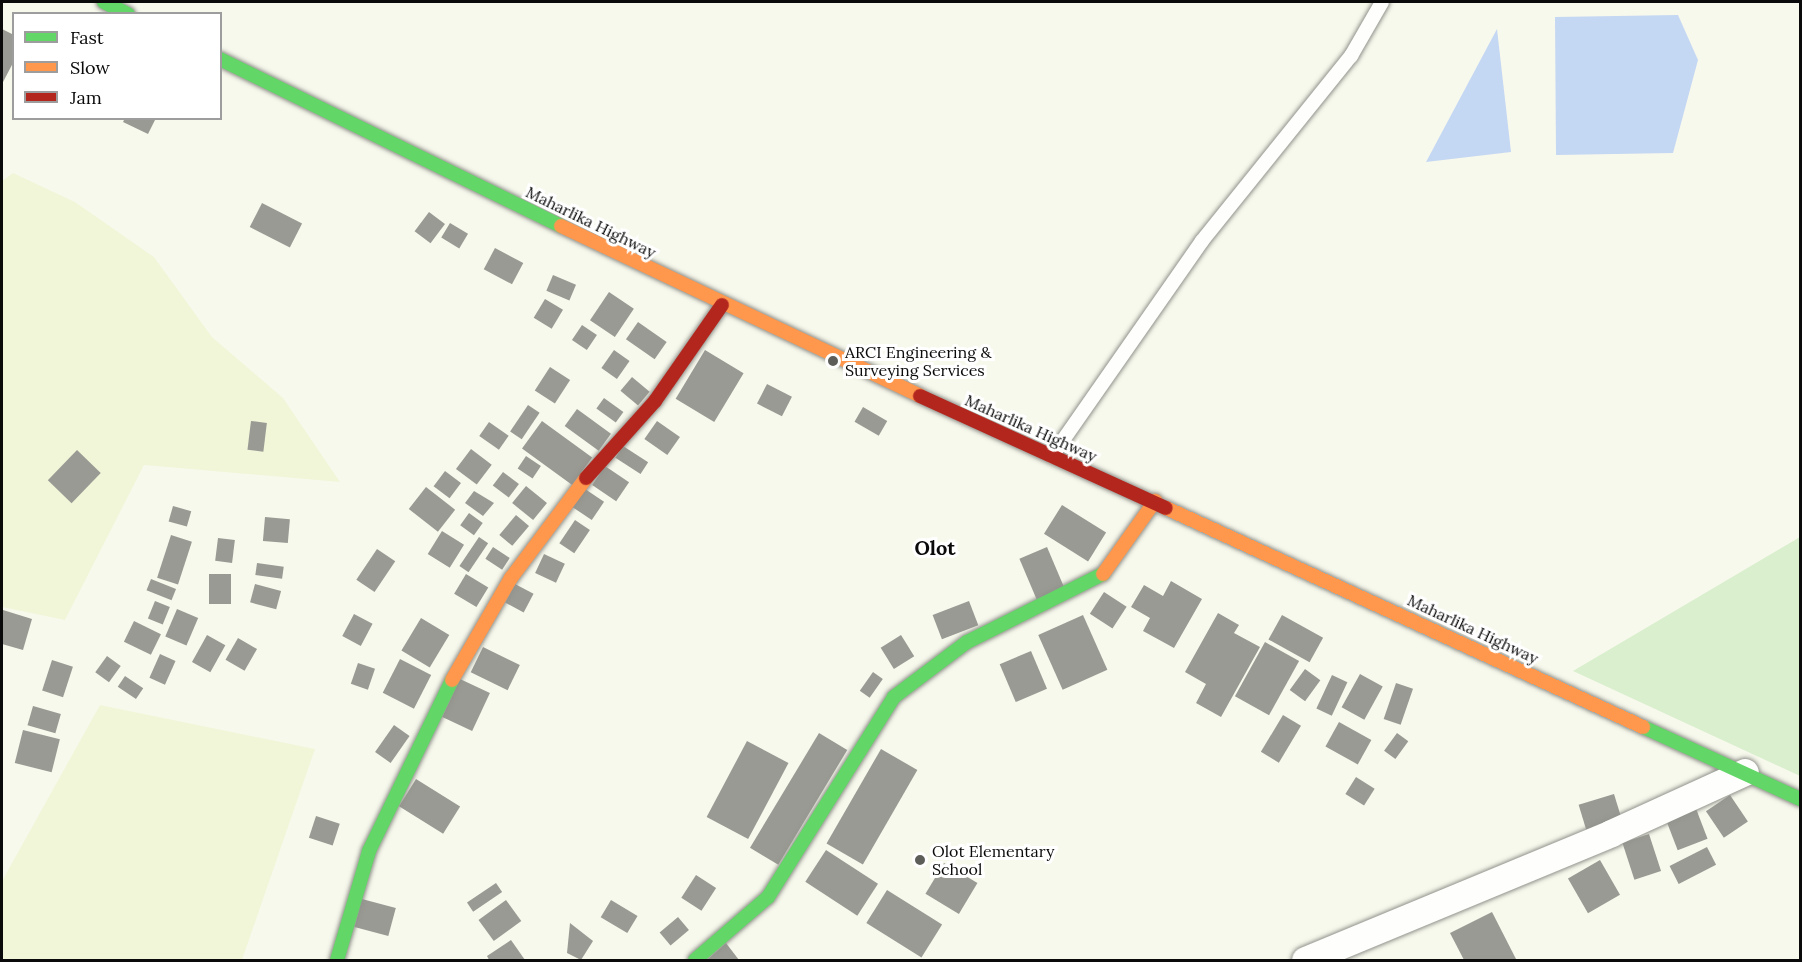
<!DOCTYPE html>
<style>
body{margin:0}
#map{position:relative;width:1802px;height:962px;overflow:hidden;background:#f8f9ed;font-family:Lora,serif}
div>[style]{position:absolute}
[style*='--x']{left:calc(var(--x)*1px);top:calc(var(--y)*1px);width:calc(var(--w)*1px);rotate:calc(var(--a)*1deg)}
.farmland>*{inset:0;background:#f1f6d9}
.green>*{inset:0;background:#d9efcd}
.water>*{inset:0;background:#c4d7f3}
.building>*{inset:0;background:#9a9a94;transform-origin:0 0}
.roads{filter:drop-shadow(0 0 2px #91928c) drop-shadow(0 0 2px #91928c)}
.lane>*{height:14px;margin:-7px;padding:0 7px;transform-origin:7px;border-radius:7px;background:#fefefc}
.street>*{height:27px;margin:-13.5px;padding:0 13.5px;transform-origin:13.5px;border-radius:13.5px;background:#fefefc}
.fast>*{height:14px;margin:-7px;padding:0 7px;transform-origin:7px;border-radius:7px;background:#63d668}
.slow>*{height:14px;margin:-7px;padding:0 7px;transform-origin:7px;border-radius:7px;background:#ff974d}
.jam>*{height:14px;margin:-7px;padding:0 7px;transform-origin:7px;border-radius:7px;background:#b3261e}
.dots>*{width:16px;height:16px;translate:-50% -50%;box-sizing:border-box;border:3px solid #fff;border-radius:50%}
span{translate:-50% -50%;white-space:nowrap;text-align:center;line-height:1.15;-webkit-text-stroke:6px #fff;paint-order:stroke}
.street-label{font-size:16px;color:#0a0a0a}
.poi-label{font-size:16px;color:#0a0a0a}
.left{translate:0 -50%;text-align:left}
.quarter-label{font-size:20px;color:#0a0a0a;font-weight:700}
.frame{position:absolute;inset:0;border:3px solid #0a0a0a;pointer-events:none}
.legend{position:absolute;left:12px;top:12px;width:210px;height:108px;box-sizing:border-box;background:#fff;border:2px solid #9d9d9d;margin:0;padding:8px 10px;list-style:none;font-size:18px;color:#0a0a0a}
.legend li{display:flex;align-items:center;gap:12px;height:30px}
.legend b{width:30px;border:2px solid #9d9d9d}
</style>
<div id="map">
<div class="farmland">
<i style="clip-path:polygon(13px 173px,75px 202px,154px 257px,212px 337px,283px 398px,340px 482px,144px 465px,65px 620px,2px 607px,2px 181px)"></i>
<i style="clip-path:polygon(100px 705px,315px 749px,242px 960px,2px 960px,2px 881px)"></i>
</div>
<div class="green">
<i style="clip-path:polygon(1800px 537px,1800px 776px,1573px 671px)"></i>
</div>
<div class="water">
<i style="clip-path:polygon(1678px 15px,1698px 60px,1673px 153px,1556px 155px,1555px 17px)"></i>
<i style="clip-path:polygon(1497px 29px,1511px 152px,1426px 162px)"></i>
</div>
<div class="building">
<i style="clip-path:polygon(2px 29px,14px 35px,14px 61px,2px 84px)"></i>
<i style="clip-path:polygon(125px 118px,156px 118px,148px 134px,123px 122px)"></i>
<i style="left:262px;top:203px;width:45px;height:27px;rotate:27deg"></i>
<i style="left:429px;top:212px;width:20px;height:24px;rotate:37deg"></i>
<i style="left:450px;top:223px;width:21px;height:17px;rotate:31deg"></i>
<i style="left:495px;top:248px;width:32px;height:24px;rotate:28deg"></i>
<i style="left:553px;top:275px;width:25px;height:17px;rotate:23deg"></i>
<i style="left:609px;top:292px;width:30px;height:34px;rotate:34deg"></i>
<i style="left:545px;top:299px;width:21px;height:22px;rotate:31deg"></i>
<i style="left:638px;top:322px;width:35px;height:21px;rotate:35deg"></i>
<i style="left:582px;top:325px;width:18px;height:18px;rotate:34deg"></i>
<i style="left:614px;top:350px;width:19px;height:22px;rotate:35deg"></i>
<i style="left:705px;top:350px;width:45px;height:57px;rotate:31deg"></i>
<i style="left:550px;top:367px;width:24px;height:28px;rotate:33deg"></i>
<i style="left:632px;top:377px;width:23px;height:18px;rotate:40deg"></i>
<i style="left:767px;top:384px;width:28px;height:22px;rotate:27deg"></i>
<i style="left:604px;top:398px;width:24px;height:13px;rotate:36deg"></i>
<i style="left:528px;top:405px;width:14px;height:32px;rotate:34deg"></i>
<i style="left:863px;top:407px;width:28px;height:17px;rotate:30deg"></i>
<i style="left:577px;top:409px;width:42px;height:21px;rotate:36deg"></i>
<i style="left:251px;top:421px;width:16px;height:29px;rotate:7deg"></i>
<i style="left:542px;top:421px;width:62px;height:34px;rotate:36deg"></i>
<i style="left:657px;top:421px;width:28px;height:22px;rotate:35deg"></i>
<i style="left:489px;top:422px;width:24px;height:17px;rotate:35deg"></i>
<i style="left:623px;top:446px;width:30px;height:14px;rotate:33deg"></i>
<i style="left:471px;top:449px;width:26px;height:25px;rotate:37deg"></i>
<i style="left:77px;top:450px;width:33px;height:42px;rotate:44deg"></i>
<i style="left:526px;top:456px;width:18px;height:15px;rotate:34deg"></i>
<i style="left:605px;top:466px;width:29px;height:23px;rotate:34deg"></i>
<i style="left:445px;top:471px;width:20px;height:19px;rotate:37deg"></i>
<i style="left:503px;top:472px;width:20px;height:17px;rotate:37deg"></i>
<i style="left:526px;top:486px;width:27px;height:22px;rotate:39deg"></i>
<i style="left:426px;top:487px;width:37px;height:28px;rotate:38deg"></i>
<i style="left:585px;top:489px;width:23px;height:22px;rotate:34deg"></i>
<i style="clip-path:polygon(474px 491px,494px 503px,483px 516px,465px 503px)"></i>
<i style="left:1062px;top:505px;width:52px;height:34px;rotate:32deg"></i>
<i style="left:173px;top:506px;width:19px;height:16px;rotate:16deg"></i>
<i style="left:469px;top:513px;width:17px;height:15px;rotate:36deg"></i>
<i style="left:516px;top:515px;width:17px;height:26px;rotate:40deg"></i>
<i style="left:265px;top:517px;width:25px;height:24px;rotate:5deg"></i>
<i style="left:575px;top:520px;width:18px;height:28px;rotate:34deg"></i>
<i style="left:442px;top:531px;width:26px;height:27px;rotate:32deg"></i>
<i style="left:171px;top:535px;width:22px;height:45px;rotate:18deg"></i>
<i style="left:479px;top:537px;width:11px;height:35px;rotate:34deg"></i>
<i style="left:218px;top:538px;width:17px;height:23px;rotate:7deg"></i>
<i style="left:493px;top:547px;width:20px;height:14px;rotate:33deg"></i>
<i style="left:1047px;top:547px;width:44px;height:30px;rotate:67deg"></i>
<i style="left:377px;top:549px;width:22px;height:37px;rotate:34deg"></i>
<i style="left:544px;top:554px;width:23px;height:21px;rotate:25deg"></i>
<i style="left:257px;top:563px;width:27px;height:12px;rotate:8deg"></i>
<i style="left:209px;top:574px;width:22px;height:30px"></i>
<i style="left:466px;top:574px;width:26px;height:23px;rotate:31deg"></i>
<i style="left:151px;top:579px;width:27px;height:12px;rotate:22deg"></i>
<i style="clip-path:polygon(1171px 581px,1202px 599px,1174px 648px,1143px 631px,1150px 618px,1131px 607px,1144px 585px,1163px 596px)"></i>
<i style="left:255px;top:584px;width:27px;height:19px;rotate:15deg"></i>
<i style="left:515px;top:584px;width:21px;height:21px;rotate:28deg"></i>
<i style="left:1104px;top:592px;width:27px;height:26px;rotate:33deg"></i>
<i style="left:155px;top:601px;width:16px;height:19px;rotate:22deg"></i>
<i style="left:969px;top:601px;width:26px;height:39px;rotate:69deg"></i>
<i style="left:177px;top:609px;width:23px;height:30px;rotate:23deg"></i>
<i style="clip-path:polygon(3px 610px,32px 619px,23px 650px,2px 644px)"></i>
<i style="clip-path:polygon(1218px 613px,1239px 625px,1234px 633px,1260px 647px,1221px 717px,1196px 703px,1206px 684px,1185px 672px)"></i>
<i style="left:354px;top:614px;width:21px;height:25px;rotate:28deg"></i>
<i style="left:1083px;top:615px;width:60px;height:49px;rotate:66deg"></i>
<i style="left:1282px;top:615px;width:47px;height:28px;rotate:29deg"></i>
<i style="left:421px;top:618px;width:33px;height:38px;rotate:31deg"></i>
<i style="left:134px;top:621px;width:30px;height:23px;rotate:26deg"></i>
<i style="left:207px;top:635px;width:21px;height:31px;rotate:29deg"></i>
<i style="left:901px;top:635px;width:25px;height:24px;rotate:58deg"></i>
<i style="left:238px;top:638px;width:22px;height:25px;rotate:30deg"></i>
<i style="left:1265px;top:642px;width:39px;height:62px;rotate:29deg"></i>
<i style="left:483px;top:647px;width:41px;height:28px;rotate:26deg"></i>
<i style="left:1031px;top:651px;width:41px;height:34px;rotate:67deg"></i>
<i style="left:160px;top:654px;width:17px;height:26px;rotate:24deg"></i>
<i style="left:107px;top:656px;width:17px;height:20px;rotate:36deg"></i>
<i style="left:400px;top:659px;width:35px;height:38px;rotate:27deg"></i>
<i style="left:52px;top:660px;width:22px;height:32px;rotate:18deg"></i>
<i style="left:358px;top:663px;width:18px;height:22px;rotate:19deg"></i>
<i style="left:1305px;top:669px;width:19px;height:26px;rotate:36deg"></i>
<i style="left:873px;top:672px;width:12px;height:23px;rotate:35deg"></i>
<i style="left:1360px;top:674px;width:26px;height:38px;rotate:29deg"></i>
<i style="left:1332px;top:675px;width:17px;height:37px;rotate:25deg"></i>
<i style="left:125px;top:676px;width:22px;height:13px;rotate:34deg"></i>
<i style="left:460px;top:679px;width:33px;height:42px;rotate:25deg"></i>
<i style="left:1396px;top:683px;width:18px;height:38px;rotate:19deg"></i>
<i style="left:33px;top:706px;width:29px;height:20px;rotate:16deg"></i>
<i style="left:1283px;top:715px;width:21px;height:43px;rotate:31deg"></i>
<i style="left:1339px;top:722px;width:37px;height:28px;rotate:29deg"></i>
<i style="left:394px;top:725px;width:19px;height:33px;rotate:35deg"></i>
<i style="left:23px;top:730px;width:38px;height:34px;rotate:14deg"></i>
<i style="left:819px;top:733px;width:33px;height:134px;rotate:31deg"></i>
<i style="left:1397px;top:733px;width:14px;height:22px;rotate:36deg"></i>
<i style="left:747px;top:741px;width:47px;height:86px;rotate:28deg"></i>
<i style="left:881px;top:749px;width:42px;height:109px;rotate:30deg"></i>
<i style="left:1356px;top:777px;width:22px;height:20px;rotate:32deg"></i>
<i style="left:416px;top:779px;width:52px;height:32px;rotate:32deg"></i>
<i style="left:1690px;top:793px;width:49px;height:32px;rotate:69deg"></i>
<i style="left:1614px;top:794px;width:27px;height:37px;rotate:73deg"></i>
<i style="left:1730px;top:795px;width:32px;height:29px;rotate:56deg"></i>
<i style="left:316px;top:816px;width:25px;height:23px;rotate:18deg"></i>
<i style="left:1649px;top:834px;width:39px;height:28px;rotate:72deg"></i>
<i style="left:1707px;top:847px;width:20px;height:42px;rotate:63deg"></i>
<i style="left:826px;top:850px;width:62px;height:38px;rotate:33deg"></i>
<i style="left:1600px;top:860px;width:40px;height:37px;rotate:60deg"></i>
<i style="left:944px;top:863px;width:39px;height:36px;rotate:31deg"></i>
<i style="left:696px;top:875px;width:24px;height:27px;rotate:33deg"></i>
<i style="left:496px;top:883px;width:11px;height:35px;rotate:56deg"></i>
<i style="left:887px;top:890px;width:65px;height:39px;rotate:32deg"></i>
<i style="left:362px;top:899px;width:35px;height:29px;rotate:15deg"></i>
<i style="left:506px;top:900px;width:26px;height:34px;rotate:54deg"></i>
<i style="left:611px;top:900px;width:31px;height:20px;rotate:31deg"></i>
<i style="clip-path:polygon(1492px 912px,1516px 959px,1464px 960px,1450px 933px)"></i>
<i style="left:678px;top:917px;width:17px;height:24px;rotate:50deg"></i>
<i style="clip-path:polygon(570px 923px,593px 941px,581px 960px,567px 953px)"></i>
<i style="clip-path:polygon(511px 940px,525px 960px,489px 960px,487px 956px)"></i>
<i style="clip-path:polygon(726px 943px,739px 960px,707px 960px)"></i>
</div>
<div class="roads">
<div class="lane">
<i style="--x:1052;--y:456;--w:262;--a:-55.1"></i>
<i style="--x:1202;--y:241;--w:238;--a:-51.2"></i>
<i style="--x:1351;--y:56;--w:62;--a:-60.1"></i>
</div>
<div class="street">
<i style="--x:1305;--y:960;--w:331;--a:-22.5"></i>
<i style="--x:1611;--y:833;--w:147;--a:-24.5"></i>
</div>
<div class="fast">
<i style="--x:104;--y:2;--w:27;--a:27"></i>
<i style="--x:220;--y:59;--w:380;--a:26.1"></i>
<i style="--x:1643;--y:727;--w:173;--a:24.6"></i>
<i style="--x:337;--y:960;--w:114;--a:-73.6"></i>
<i style="--x:369;--y:851;--w:190;--a:-64.1"></i>
<i style="--x:695;--y:960;--w:96;--a:-40.8"></i>
<i style="--x:768;--y:897;--w:236;--a:-57.8"></i>
<i style="--x:894;--y:697;--w:91;--a:-37"></i>
<i style="--x:967;--y:642;--w:152;--a:-26.6"></i>
</div>
<div class="slow">
<i style="--x:561;--y:226;--w:397;--a:25.3"></i>
<i style="--x:1166;--y:508;--w:525;--a:24.66"></i>
<i style="--x:1103;--y:574;--w:90;--a:-54.5"></i>
<i style="--x:452;--y:680;--w:118;--a:-60"></i>
<i style="--x:511;--y:578;--w:125;--a:-53.1"></i>
</div>
<div class="jam">
<i style="--x:920;--y:396;--w:270;--a:24.5"></i>
<i style="--x:586;--y:478;--w:103;--a:-48.1"></i>
<i style="--x:655;--y:401;--w:117;--a:-55.1"></i>
</div>
</div>
<div class="dots">
<i style="left:833px;top:361px;background:#5d5e59"></i>
<i style="left:920px;top:860px;background:#5d5e59"></i>
</div>
<div class="street-label">
<span style="left:591px;top:222px;rotate:26deg">Maharlika Highway</span>
<span style="left:1031px;top:428px;rotate:24deg">Maharlika Highway</span>
<span style="left:1473px;top:629px;rotate:25deg">Maharlika Highway</span>
</div>
<div class="poi-label">
<span class="left" style="left:845px;top:361px">ARCI Engineering &amp;<br>Surveying Services</span>
<span class="left" style="left:932px;top:860px">Olot Elementary<br>School</span>
</div>
<div class="quarter-label">
<span style="left:935px;top:547px">Olot</span>
</div>
<div class="frame"></div>
<ul class="legend">
<li><b style="height:8px;background:#63d668"></b>Fast</li>
<li><b style="height:8px;background:#ff974d"></b>Slow</li>
<li><b style="height:8px;background:#b3261e"></b>Jam</li>
</ul>
</div>
